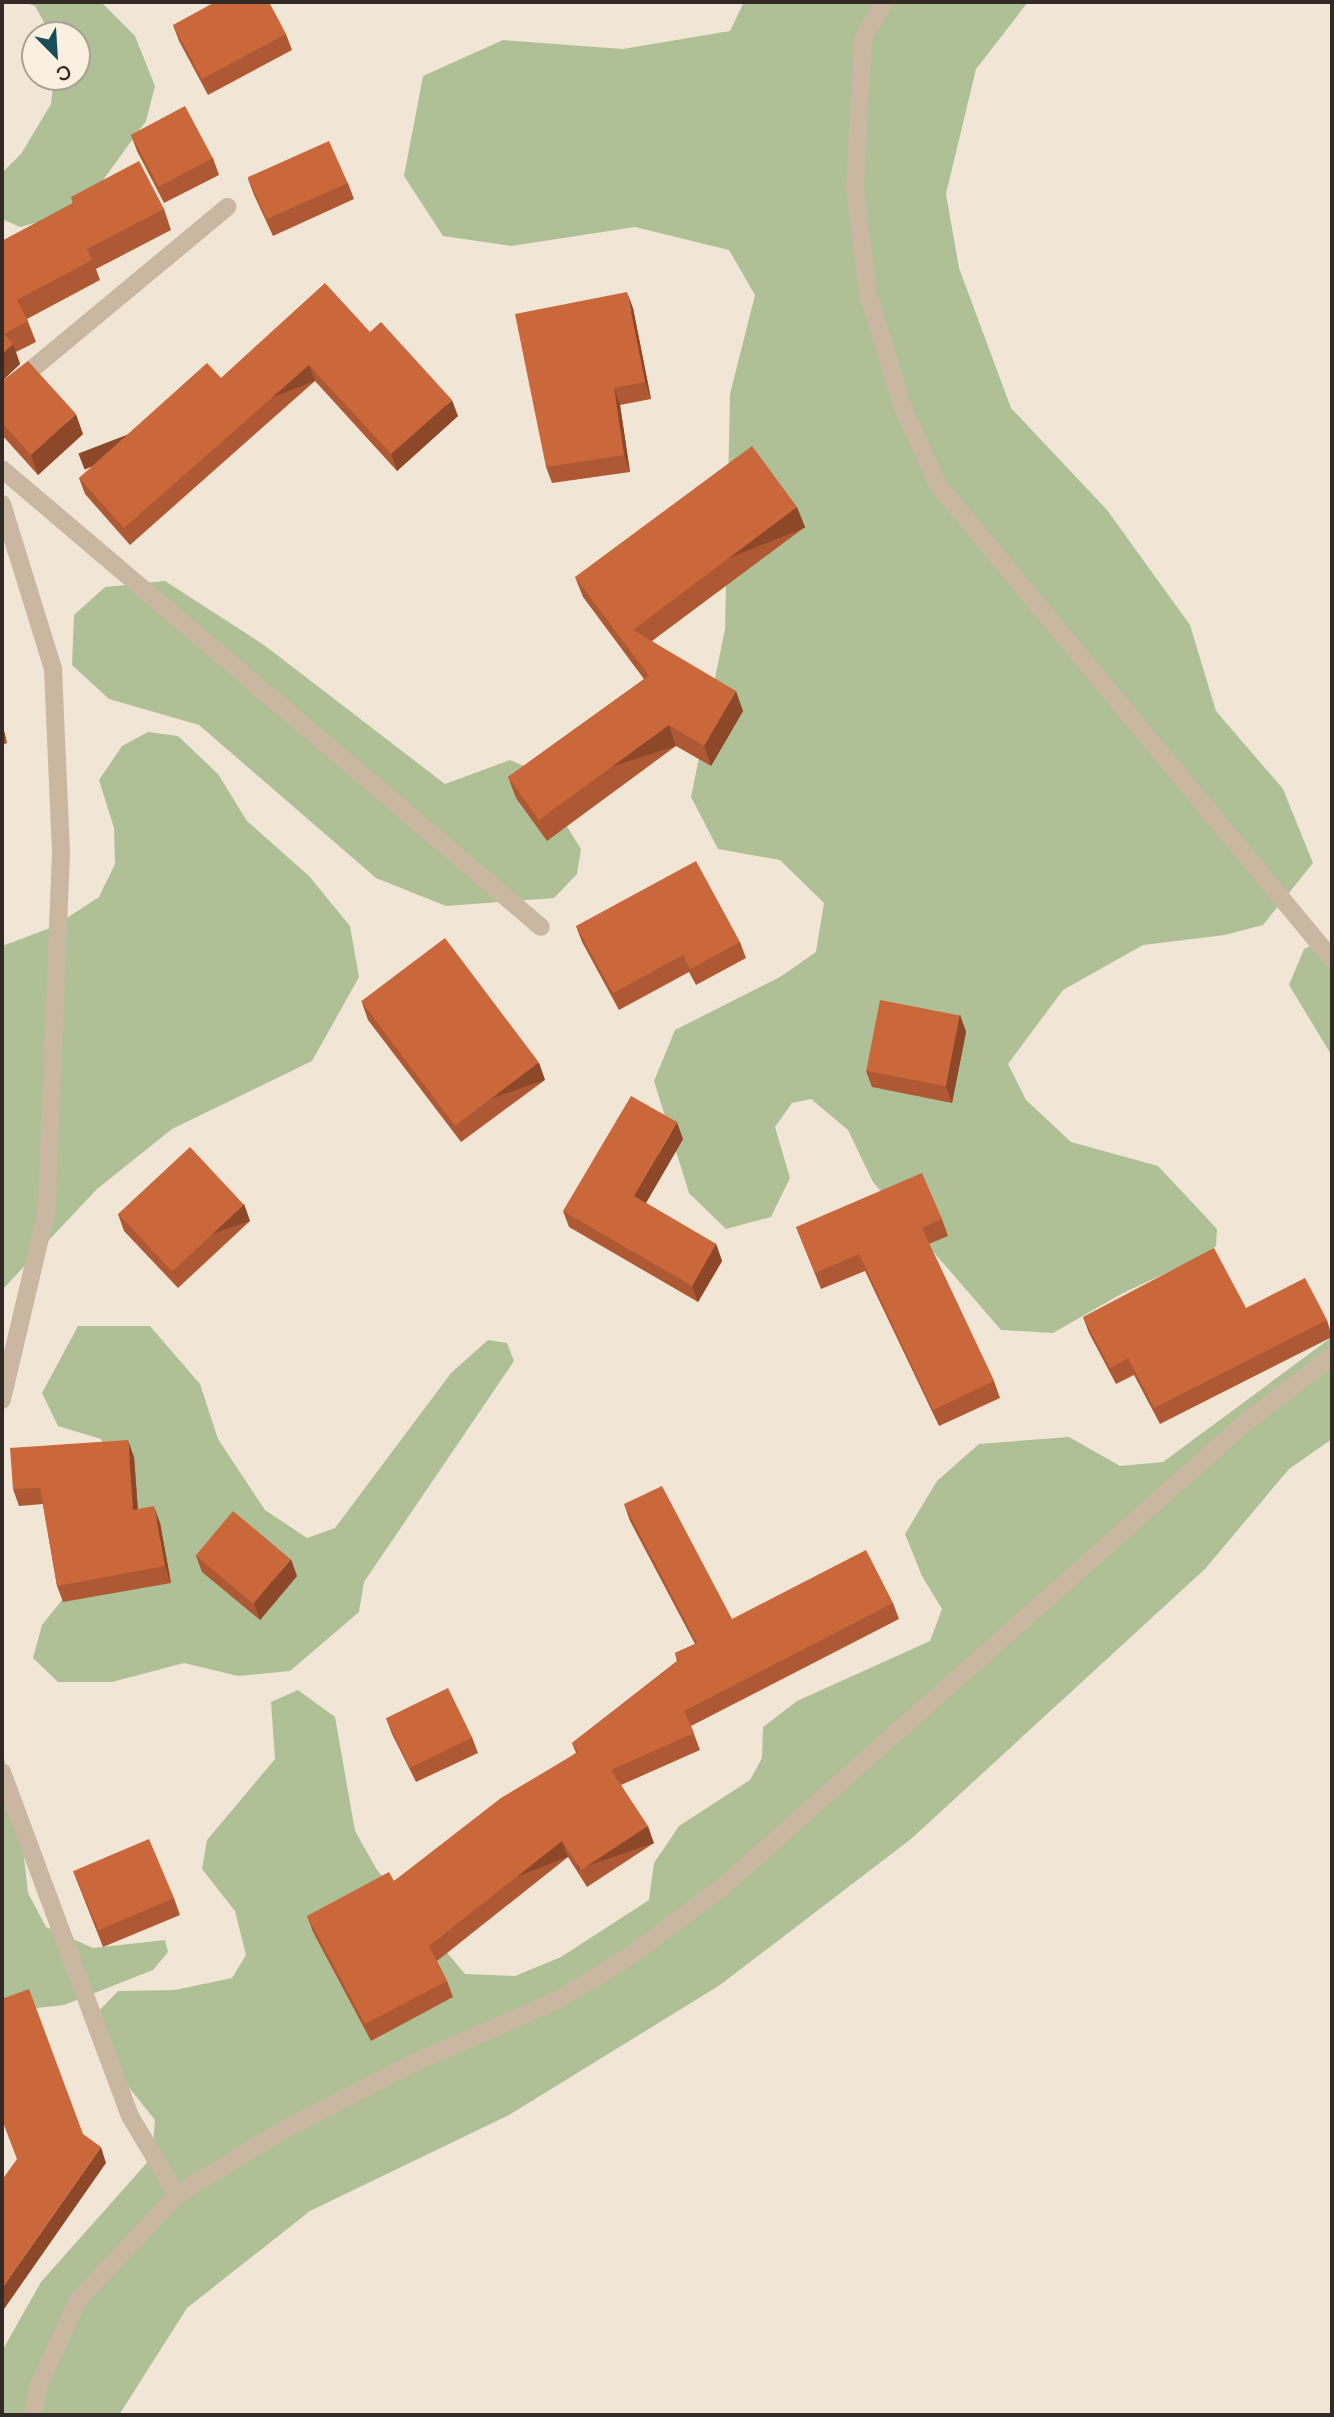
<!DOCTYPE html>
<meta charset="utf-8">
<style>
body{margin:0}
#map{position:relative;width:1334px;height:2417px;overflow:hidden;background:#f1e6d6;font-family:Manrope,sans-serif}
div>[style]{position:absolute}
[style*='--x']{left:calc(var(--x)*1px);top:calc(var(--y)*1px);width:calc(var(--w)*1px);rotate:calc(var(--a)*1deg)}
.green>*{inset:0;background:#afc096}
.service>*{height:18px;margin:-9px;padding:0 9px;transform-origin:9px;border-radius:9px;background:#c9b7a2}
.minor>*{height:18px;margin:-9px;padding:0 9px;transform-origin:9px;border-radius:9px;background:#c9b7a2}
.wall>*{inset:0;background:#ae5933}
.shaded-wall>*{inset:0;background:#8d4829;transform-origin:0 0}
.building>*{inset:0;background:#ca673b;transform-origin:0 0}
span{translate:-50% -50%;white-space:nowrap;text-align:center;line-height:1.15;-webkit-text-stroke:6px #f9f0e2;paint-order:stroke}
.frame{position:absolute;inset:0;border:4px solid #342a25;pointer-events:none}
.north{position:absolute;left:21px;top:21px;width:70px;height:70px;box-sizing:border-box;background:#f9f0e2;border:2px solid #aaa196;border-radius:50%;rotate:156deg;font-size:19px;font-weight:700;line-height:28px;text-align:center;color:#342a25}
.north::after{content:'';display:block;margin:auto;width:24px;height:32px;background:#194e56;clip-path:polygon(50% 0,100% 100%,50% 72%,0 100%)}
</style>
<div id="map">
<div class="green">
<i style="clip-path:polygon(23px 2px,101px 2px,135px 36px,155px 86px,146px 121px,98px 187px,58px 217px,20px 227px,2px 219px,2px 173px,21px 154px,51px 104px,54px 77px,77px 77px,77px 35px,51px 35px,35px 6px)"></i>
<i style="clip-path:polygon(744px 2px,1028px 2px,976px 69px,946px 194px,959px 268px,1011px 408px,1107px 510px,1190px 625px,1216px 711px,1283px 789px,1313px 863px,1263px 925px,1225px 935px,1143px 945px,1063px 990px,1008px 1064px,1026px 1100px,1071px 1142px,1158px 1166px,1217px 1229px,1216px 1246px,1207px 1254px,1123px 1293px,1053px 1333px,1001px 1330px,873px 1182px,848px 1130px,811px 1099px,792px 1103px,775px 1127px,790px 1178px,771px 1217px,726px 1229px,689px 1193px,654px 1081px,675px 1030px,780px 977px,816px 952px,824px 903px,780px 860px,718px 849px,691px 797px,725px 629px,730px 394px,755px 295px,729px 250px,635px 227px,511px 246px,443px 236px,404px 176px,423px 76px,503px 40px,623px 49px,730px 31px)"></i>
<i style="clip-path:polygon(165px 581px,264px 645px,445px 784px,510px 760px,531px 769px,581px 849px,577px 874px,554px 898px,446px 906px,376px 878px,199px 725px,109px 699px,72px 665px,74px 615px,105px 587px)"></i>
<i style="clip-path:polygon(148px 732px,178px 736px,218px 774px,247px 821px,309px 876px,350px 926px,359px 977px,312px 1061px,172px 1129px,97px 1189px,2px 1290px,2px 946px,53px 927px,99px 897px,115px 864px,114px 828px,99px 780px,122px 746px)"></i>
<i style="clip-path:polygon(1318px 942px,1332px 944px,1332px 1056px,1289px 985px,1304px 949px)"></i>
<i style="clip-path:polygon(78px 1326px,150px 1326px,200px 1384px,218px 1439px,265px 1510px,307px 1538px,335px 1528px,451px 1373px,488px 1340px,507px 1343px,514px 1361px,364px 1582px,359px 1612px,290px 1671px,238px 1676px,184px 1663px,112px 1682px,58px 1682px,33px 1658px,42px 1625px,132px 1512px,101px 1439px,58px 1426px,42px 1393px)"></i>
<i style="clip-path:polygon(1332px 1337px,1332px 1439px,1289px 1469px,1205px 1569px,911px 1839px,720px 1985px,509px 2115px,310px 2211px,187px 2308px,119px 2415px,2px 2415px,2px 2351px,41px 2282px,152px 2157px,155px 2120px,103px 2055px,95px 2015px,118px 1991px,175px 1990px,232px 1978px,246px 1955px,235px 1911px,202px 1869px,207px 1840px,275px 1759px,271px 1702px,298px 1690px,335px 1717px,355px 1831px,377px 1870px,465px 1974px,515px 1976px,561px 1957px,649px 1900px,654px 1863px,679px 1826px,750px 1780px,762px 1758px,763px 1727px,797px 1701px,930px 1641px,942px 1609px,922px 1576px,905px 1534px,937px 1481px,979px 1444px,1069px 1437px,1120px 1466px,1163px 1462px)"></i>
<i style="clip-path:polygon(2px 1751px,21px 1831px,28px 1893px,46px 1927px,93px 1948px,165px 1940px,168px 1952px,153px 1970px,64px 2005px,2px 2012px)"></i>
</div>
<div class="service">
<i style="--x:884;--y:2;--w:43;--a:119.6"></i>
<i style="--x:863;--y:39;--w:150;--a:93.1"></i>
<i style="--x:855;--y:189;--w:106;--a:82.9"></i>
<i style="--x:868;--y:294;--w:121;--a:72.8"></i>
<i style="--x:904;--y:410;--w:82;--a:65.6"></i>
<i style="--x:938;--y:485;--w:616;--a:50.27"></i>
<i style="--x:2;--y:394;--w:293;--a:-39.7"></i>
<i style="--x:2;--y:469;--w:707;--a:40.36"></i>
<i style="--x:2;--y:504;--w:173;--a:72.8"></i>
<i style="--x:53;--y:669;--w:184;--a:87.5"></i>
<i style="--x:61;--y:853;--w:355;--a:92.3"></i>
<i style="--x:47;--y:1208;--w:197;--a:103.2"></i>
<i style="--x:33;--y:2415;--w:31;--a:-79"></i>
<i style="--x:39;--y:2385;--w:94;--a:-65.4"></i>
<i style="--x:78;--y:2300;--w:144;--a:-46.7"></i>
<i style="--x:177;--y:2195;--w:116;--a:-31.6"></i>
<i style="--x:276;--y:2134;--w:150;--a:-27.4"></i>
<i style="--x:409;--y:2065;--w:163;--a:-23.6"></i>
<i style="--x:558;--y:2000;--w:84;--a:-31.4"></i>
<i style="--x:630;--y:1956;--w:112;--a:-36.7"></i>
<i style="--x:720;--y:1889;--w:703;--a:-41.6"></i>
<i style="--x:1246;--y:1422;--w:108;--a:-37.5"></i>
</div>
<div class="minor">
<i style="--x:2;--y:1772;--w:367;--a:69.6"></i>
<i style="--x:130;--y:2116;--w:92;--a:59.3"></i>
</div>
<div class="wall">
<i style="clip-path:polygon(173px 25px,286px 34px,292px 50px,208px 95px,179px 41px)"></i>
<i style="clip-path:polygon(131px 135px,213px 158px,219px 175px,164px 203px,137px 151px)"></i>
<i style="clip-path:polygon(248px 179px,348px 183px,354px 199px,273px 236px,254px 195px)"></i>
<i style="clip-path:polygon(71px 197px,164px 209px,171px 230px,96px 269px,100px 280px,27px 319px,36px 342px,16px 352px,20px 364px,2px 381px,83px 434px,38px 475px,2px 435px,2px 241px,73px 203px)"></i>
<i style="clip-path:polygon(633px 308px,651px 399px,620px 405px,630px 472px,552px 483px,546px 467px)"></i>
<i style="clip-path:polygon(370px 332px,458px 416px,397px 471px,315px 381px,130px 545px,85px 494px,79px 478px,221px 378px)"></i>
<i style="clip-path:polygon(805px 527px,652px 641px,743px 711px,711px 766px,676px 746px,547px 841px,516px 798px,508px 777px,644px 679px,583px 597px,575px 577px)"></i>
<i style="clip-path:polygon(2px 723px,7px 743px,2px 745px)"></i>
<i style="clip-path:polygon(576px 926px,740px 942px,746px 958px,696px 985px,689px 972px,619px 1010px,582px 942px)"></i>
<i style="clip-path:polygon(362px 1003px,539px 1063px,545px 1080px,461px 1142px,368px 1020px)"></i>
<i style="clip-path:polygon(960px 1015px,966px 1032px,952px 1103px,872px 1087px,866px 1071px)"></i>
<i style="clip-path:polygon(683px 1139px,646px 1203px,716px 1244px,722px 1261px,698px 1302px,569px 1227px,563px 1211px)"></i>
<i style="clip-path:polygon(244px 1204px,250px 1221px,178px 1288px,124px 1231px,118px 1214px)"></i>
<i style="clip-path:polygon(942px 1219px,948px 1236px,929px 1244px,994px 1381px,1000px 1398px,939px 1426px,865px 1271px,821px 1289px,796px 1227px)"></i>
<i style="clip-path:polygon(1246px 1308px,1327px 1320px,1332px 1337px,1160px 1424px,1134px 1375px,1116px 1384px,1089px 1333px,1083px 1317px)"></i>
<i style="clip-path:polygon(134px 1457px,138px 1509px,160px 1523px,171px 1583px,63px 1602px,57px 1586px,43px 1504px,19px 1506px,13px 1489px)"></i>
<i style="clip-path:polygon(624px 1504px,732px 1619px,893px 1603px,899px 1619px,691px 1726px,700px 1750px,621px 1785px,654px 1843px,587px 1887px,568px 1857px,437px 1961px,447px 1981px,453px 1997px,371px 2041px,313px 1932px,307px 1916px,394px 1881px,576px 1753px,572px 1743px,677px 1661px,675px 1653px,695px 1644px,630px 1521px)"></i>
<i style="clip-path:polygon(196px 1556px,297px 1576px,260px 1620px,202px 1572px)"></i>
<i style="clip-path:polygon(386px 1718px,472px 1737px,478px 1753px,416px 1782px,392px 1734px)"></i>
<i style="clip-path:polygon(73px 1871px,174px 1898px,180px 1915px,103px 1947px)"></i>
</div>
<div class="shaded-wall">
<i style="clip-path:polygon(627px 292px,633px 308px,651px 399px,645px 382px)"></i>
<i style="clip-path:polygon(13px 344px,20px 364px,2px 381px,2px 354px)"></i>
<i style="left:309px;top:365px;width:17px;height:247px;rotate:69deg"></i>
<i style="clip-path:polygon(614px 388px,620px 405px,630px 472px,624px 455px)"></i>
<i style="clip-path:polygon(452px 400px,458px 416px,397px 471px,391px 454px)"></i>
<i style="clip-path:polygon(76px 414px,83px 434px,38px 475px,31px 455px)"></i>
<i style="left:797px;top:507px;width:22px;height:205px;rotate:68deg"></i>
<i style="clip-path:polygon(736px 691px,743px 711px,711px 766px,704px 746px)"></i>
<i style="clip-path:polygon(2px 723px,7px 743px,2px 729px)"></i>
<i style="left:669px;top:725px;width:22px;height:161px;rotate:72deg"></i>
<i style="clip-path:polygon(960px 1015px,966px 1032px,952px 1103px,946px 1086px)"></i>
<i style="left:539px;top:1063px;width:18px;height:104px;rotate:71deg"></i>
<i style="clip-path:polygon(677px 1122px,683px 1139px,640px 1213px,634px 1196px)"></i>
<i style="left:244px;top:1204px;width:18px;height:98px;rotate:71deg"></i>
<i style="clip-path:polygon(716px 1244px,722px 1261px,698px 1302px,692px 1286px)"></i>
<i style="clip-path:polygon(128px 1440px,134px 1457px,139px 1527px,133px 1510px)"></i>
<i style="clip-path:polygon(154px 1506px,160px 1523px,171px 1583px,165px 1566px)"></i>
<i style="clip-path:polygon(291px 1559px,297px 1576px,260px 1620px,254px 1603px)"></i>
<i style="left:648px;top:1826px;width:18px;height:80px;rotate:71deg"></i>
<i style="left:562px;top:1841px;width:17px;height:169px;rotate:69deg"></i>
<i style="clip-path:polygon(101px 2147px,106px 2163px,2px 2312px,2px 2288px)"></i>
</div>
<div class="building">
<i style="clip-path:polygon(215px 2px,269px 2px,286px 34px,202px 79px,173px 25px)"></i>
<i style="left:185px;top:106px;width:59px;height:61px;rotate:62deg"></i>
<i style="left:329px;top:141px;width:46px;height:89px;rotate:66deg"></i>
<i style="clip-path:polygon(139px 161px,164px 209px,87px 249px,92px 260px,17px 300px,28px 321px,4px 334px,13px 344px,2px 354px,2px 241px,74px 203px,71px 197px)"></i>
<i style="clip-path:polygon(325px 283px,370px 332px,381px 322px,452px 400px,391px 454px,309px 365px,124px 528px,79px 478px,207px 363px,221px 378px)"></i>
<i style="clip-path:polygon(627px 292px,645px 382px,614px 388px,624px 455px,546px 467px,515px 314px)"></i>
<i style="clip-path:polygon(28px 361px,76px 414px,31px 455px,2px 423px,2px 381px)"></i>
<i style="clip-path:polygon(752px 446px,797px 507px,633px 630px,736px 691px,704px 746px,669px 725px,539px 820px,508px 777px,649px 676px,575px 577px)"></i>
<i style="clip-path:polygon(696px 861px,740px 942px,690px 969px,683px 955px,613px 993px,576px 926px)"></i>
<i style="left:445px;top:938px;width:156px;height:105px;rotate:53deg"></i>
<i style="left:880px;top:1000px;width:81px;height:72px;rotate:11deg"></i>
<i style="clip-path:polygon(631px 1096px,677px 1122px,634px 1196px,716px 1244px,692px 1286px,563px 1211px)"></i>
<i style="left:190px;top:1147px;width:79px;height:98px;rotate:47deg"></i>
<i style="clip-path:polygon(922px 1173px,942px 1219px,922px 1228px,994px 1381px,933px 1410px,859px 1254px,815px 1273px,796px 1227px)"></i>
<i style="clip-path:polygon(1214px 1248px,1246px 1308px,1305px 1278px,1327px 1320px,1154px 1408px,1128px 1358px,1110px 1368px,1083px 1317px)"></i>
<i style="clip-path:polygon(128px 1440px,133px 1510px,154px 1506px,165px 1566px,57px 1586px,40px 1488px,13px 1489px,10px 1448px)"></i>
<i style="clip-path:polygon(662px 1486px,732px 1619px,866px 1550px,893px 1603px,684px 1711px,694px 1733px,611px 1770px,648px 1826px,581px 1870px,562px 1841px,429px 1946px,447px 1981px,365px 2024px,307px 1916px,389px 1872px,394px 1881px,501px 1798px,578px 1752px,572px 1743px,679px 1660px,675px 1653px,697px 1643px,624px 1504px)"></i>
<i style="left:233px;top:1511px;width:75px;height:58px;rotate:40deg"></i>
<i style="left:448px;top:1688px;width:55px;height:69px;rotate:64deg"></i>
<i style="left:149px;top:1839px;width:64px;height:82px;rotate:67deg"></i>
<i style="clip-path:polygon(29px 1989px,83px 2134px,101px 2147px,2px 2288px,2px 2180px,17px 2159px,2px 2120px,2px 1999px)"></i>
</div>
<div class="frame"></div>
<div class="north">С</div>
</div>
